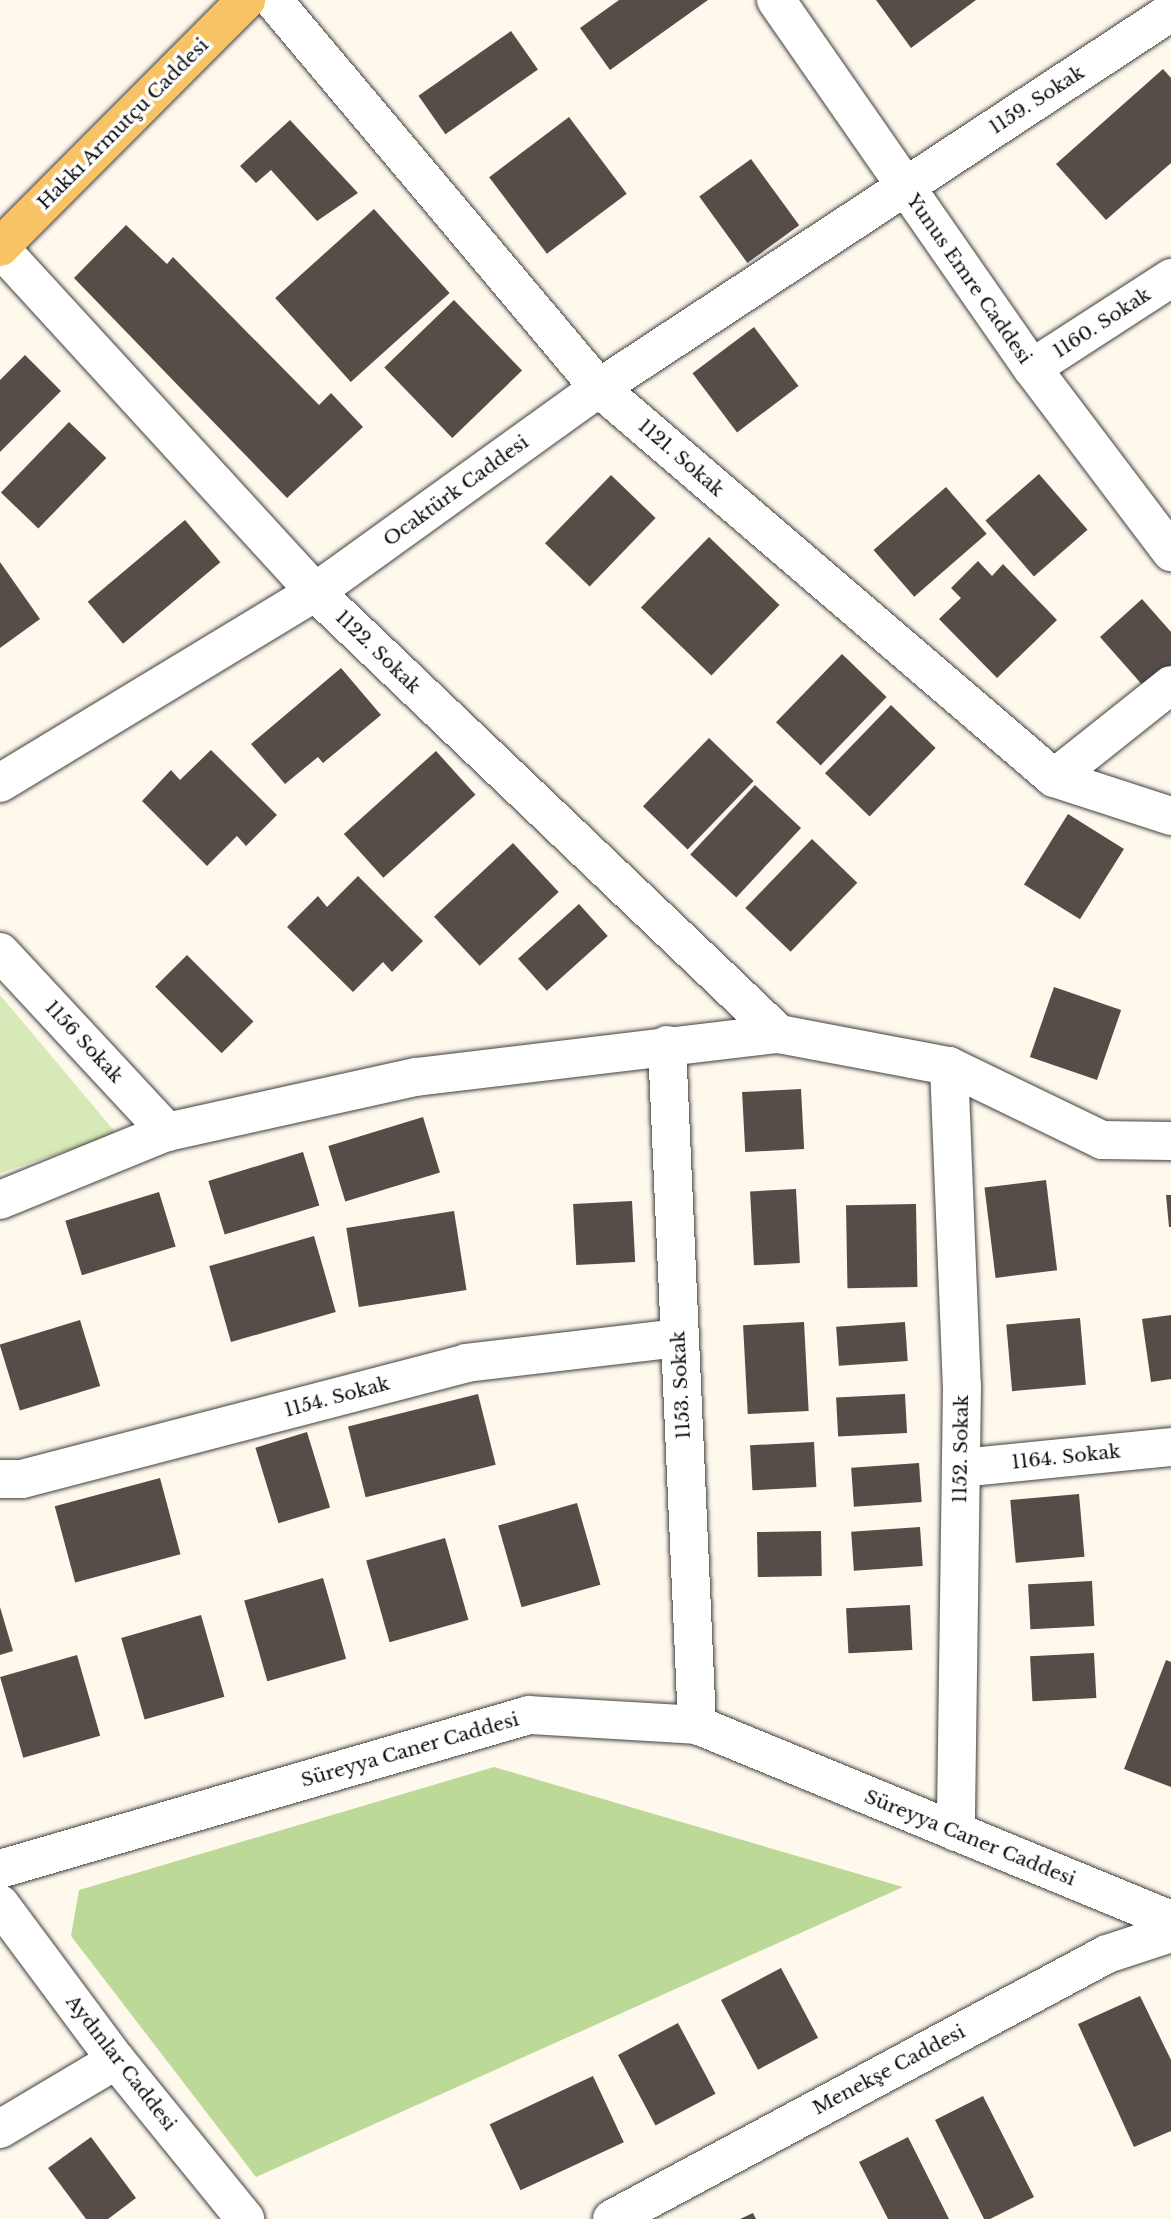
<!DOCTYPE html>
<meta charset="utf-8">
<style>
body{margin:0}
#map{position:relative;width:1171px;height:2219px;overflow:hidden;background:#fff9ed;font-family:"Libre Baskerville",serif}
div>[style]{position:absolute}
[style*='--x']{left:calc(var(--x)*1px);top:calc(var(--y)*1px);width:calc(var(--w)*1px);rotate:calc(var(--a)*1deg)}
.green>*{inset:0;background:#d7e9b7}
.forest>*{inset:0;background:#bcd997}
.building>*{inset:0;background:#564d49;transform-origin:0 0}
.roads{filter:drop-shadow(0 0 2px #404040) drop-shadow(0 0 2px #404040)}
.minor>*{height:38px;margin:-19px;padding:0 19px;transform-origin:19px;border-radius:19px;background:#fff}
.major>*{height:38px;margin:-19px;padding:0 19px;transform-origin:19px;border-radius:19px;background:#f7c365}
span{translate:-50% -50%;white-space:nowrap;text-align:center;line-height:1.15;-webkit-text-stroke:7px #fff;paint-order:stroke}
.street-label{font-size:19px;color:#0d0d0d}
</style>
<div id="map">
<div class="green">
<i style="clip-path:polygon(0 995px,117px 1134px,0 1173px)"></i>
</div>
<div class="forest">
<i style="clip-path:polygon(494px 1767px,903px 1887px,256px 2177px,71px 1936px,79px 1890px)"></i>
</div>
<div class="building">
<i style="clip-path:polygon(619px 0,708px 0,610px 70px,580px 28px)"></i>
<i style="clip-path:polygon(876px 0,976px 0,911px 48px)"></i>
<i style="left:511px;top:31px;width:47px;height:113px;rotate:55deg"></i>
<i style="clip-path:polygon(1163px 69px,1171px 78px,1171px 163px,1106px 220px,1056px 164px)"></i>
<i style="left:569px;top:117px;width:96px;height:100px;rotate:53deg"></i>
<i style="clip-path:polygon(290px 120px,358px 193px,317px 221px,271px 170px,256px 183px,240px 166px)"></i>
<i style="left:751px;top:159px;width:82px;height:64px;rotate:54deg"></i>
<i style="left:374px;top:209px;width:113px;height:133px;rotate:48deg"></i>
<i style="clip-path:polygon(126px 225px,167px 264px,173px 257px,319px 405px,331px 393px,363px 427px,287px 498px,74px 278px)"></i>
<i style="left:454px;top:300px;width:98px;height:97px;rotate:46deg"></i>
<i style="left:754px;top:327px;width:74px;height:77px;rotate:53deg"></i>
<i style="clip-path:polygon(25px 355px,61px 391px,0 452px,0 380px)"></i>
<i style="left:69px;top:422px;width:52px;height:98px;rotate:44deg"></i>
<i style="left:1039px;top:474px;width:74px;height:71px;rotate:49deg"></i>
<i style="left:611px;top:475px;width:62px;height:95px;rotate:44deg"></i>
<i style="left:946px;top:487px;width:62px;height:96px;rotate:49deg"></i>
<i style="left:185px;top:520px;width:55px;height:127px;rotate:50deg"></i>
<i style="left:709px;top:537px;width:98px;height:98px;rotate:44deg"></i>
<i style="clip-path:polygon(978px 561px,992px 576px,1003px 564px,1057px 620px,997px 678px,939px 619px,961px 598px,951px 588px)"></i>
<i style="clip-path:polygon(0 562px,40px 619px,0 648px)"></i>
<i style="clip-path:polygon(1142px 599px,1171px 632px,1171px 665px,1145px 688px,1100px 637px)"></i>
<i style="left:842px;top:654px;width:62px;height:95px;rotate:44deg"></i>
<i style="clip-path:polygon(341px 668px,381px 715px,323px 763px,318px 757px,285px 784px,251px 744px)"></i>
<i style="left:891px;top:705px;width:62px;height:95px;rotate:44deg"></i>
<i style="left:709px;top:738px;width:62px;height:95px;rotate:44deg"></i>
<i style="clip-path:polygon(211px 750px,277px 815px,246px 846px,237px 836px,207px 866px,142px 801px,171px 770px,180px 780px)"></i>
<i style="left:436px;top:751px;width:59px;height:124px;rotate:48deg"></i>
<i style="left:755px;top:785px;width:63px;height:95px;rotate:43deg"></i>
<i style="left:1068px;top:814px;width:66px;height:83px;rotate:32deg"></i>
<i style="left:812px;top:839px;width:63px;height:96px;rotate:44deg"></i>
<i style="left:513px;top:843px;width:67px;height:108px;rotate:47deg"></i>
<i style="clip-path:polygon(358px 876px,423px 941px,392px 972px,383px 962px,353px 992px,287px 927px,318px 896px,327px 907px)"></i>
<i style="left:579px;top:904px;width:43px;height:82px;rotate:48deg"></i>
<i style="left:187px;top:955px;width:94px;height:45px;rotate:45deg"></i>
<i style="left:1054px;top:987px;width:71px;height:74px;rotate:19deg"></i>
<i style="left:801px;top:1089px;width:60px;height:59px;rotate:87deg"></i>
<i style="left:423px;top:1117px;width:58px;height:99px;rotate:73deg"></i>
<i style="left:303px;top:1152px;width:56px;height:99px;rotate:73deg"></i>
<i style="left:1046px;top:1180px;width:91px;height:62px;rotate:83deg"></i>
<i style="left:796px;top:1189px;width:74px;height:46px;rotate:87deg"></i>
<i style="left:159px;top:1192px;width:57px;height:98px;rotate:73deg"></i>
<i style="clip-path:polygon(1166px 1195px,1171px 1195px,1171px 1227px,1169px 1227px)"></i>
<i style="left:632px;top:1201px;width:61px;height:59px;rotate:87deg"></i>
<i style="left:916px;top:1204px;width:83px;height:70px;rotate:89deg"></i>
<i style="left:454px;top:1211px;width:80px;height:109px;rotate:81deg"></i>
<i style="left:314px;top:1236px;width:79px;height:109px;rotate:74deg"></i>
<i style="clip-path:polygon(1171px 1315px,1171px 1379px,1151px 1382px,1142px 1319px)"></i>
<i style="left:1080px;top:1318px;width:67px;height:74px;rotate:85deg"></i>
<i style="left:80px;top:1320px;width:69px;height:84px;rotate:73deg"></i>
<i style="left:804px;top:1322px;width:89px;height:61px;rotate:87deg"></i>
<i style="left:905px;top:1322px;width:39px;height:69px;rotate:86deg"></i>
<i style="left:478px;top:1394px;width:73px;height:134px;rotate:76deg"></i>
<i style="left:905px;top:1394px;width:39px;height:69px;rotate:87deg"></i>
<i style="left:307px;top:1432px;width:79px;height:54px;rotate:73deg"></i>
<i style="left:814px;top:1442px;width:45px;height:64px;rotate:87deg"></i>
<i style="left:919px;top:1463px;width:39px;height:68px;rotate:86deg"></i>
<i style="left:160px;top:1478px;width:79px;height:109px;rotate:75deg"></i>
<i style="left:1079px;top:1494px;width:63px;height:69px;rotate:85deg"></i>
<i style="left:577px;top:1503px;width:85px;height:82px;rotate:74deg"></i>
<i style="left:920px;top:1527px;width:39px;height:69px;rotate:86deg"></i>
<i style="left:821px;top:1531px;width:45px;height:64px;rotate:89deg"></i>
<i style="left:445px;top:1538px;width:85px;height:82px;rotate:74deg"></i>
<i style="left:323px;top:1578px;width:84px;height:82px;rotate:74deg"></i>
<i style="left:1092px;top:1581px;width:45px;height:64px;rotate:87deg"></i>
<i style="left:910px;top:1605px;width:45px;height:64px;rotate:87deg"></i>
<i style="clip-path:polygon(0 1607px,13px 1651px,0 1655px)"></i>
<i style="left:201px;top:1615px;width:85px;height:83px;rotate:74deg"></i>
<i style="left:1094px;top:1653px;width:45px;height:64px;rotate:87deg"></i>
<i style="left:77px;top:1655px;width:84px;height:80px;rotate:74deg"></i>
<i style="clip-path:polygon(1166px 1660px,1171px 1662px,1171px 1787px,1124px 1769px)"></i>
<i style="left:781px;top:1968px;width:79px;height:68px;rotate:62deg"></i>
<i style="clip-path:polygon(1140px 1996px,1171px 2060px,1171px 2131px,1134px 2147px,1078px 2024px)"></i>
<i style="left:678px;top:2023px;width:80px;height:68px;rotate:62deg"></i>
<i style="left:593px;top:2076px;width:73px;height:114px;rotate:65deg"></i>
<i style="clip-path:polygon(983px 2096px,1034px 2197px,990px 2219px,984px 2219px,935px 2120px)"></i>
<i style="clip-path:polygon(91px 2137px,136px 2198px,108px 2219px,86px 2219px,48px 2168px)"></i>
<i style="clip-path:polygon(908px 2137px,949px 2219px,888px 2219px,859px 2162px)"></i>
<i style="clip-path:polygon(753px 2213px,756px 2219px,740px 2219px)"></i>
</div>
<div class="roads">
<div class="minor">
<i style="--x:273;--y:0;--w:507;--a:49.96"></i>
<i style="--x:599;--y:388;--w:599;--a:40.6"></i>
<i style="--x:1054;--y:778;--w:123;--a:18"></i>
<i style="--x:776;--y:0;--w:448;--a:55.2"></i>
<i style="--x:1032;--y:368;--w:231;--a:52.9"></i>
<i style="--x:0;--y:248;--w:466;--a:47.5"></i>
<i style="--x:315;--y:592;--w:641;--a:43.61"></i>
<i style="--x:1032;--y:368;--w:166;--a:-32.9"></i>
<i style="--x:1054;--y:778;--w:149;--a:-38.5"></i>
<i style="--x:0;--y:783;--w:368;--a:-31.2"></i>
<i style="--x:315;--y:592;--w:350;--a:-35.7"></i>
<i style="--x:599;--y:388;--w:685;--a:-33.32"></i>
<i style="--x:0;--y:952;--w:246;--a:47.1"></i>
<i style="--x:667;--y:1045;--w:681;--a:87.47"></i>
<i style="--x:949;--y:1066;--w:320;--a:87.7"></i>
<i style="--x:962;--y:1386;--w:446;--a:90.8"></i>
<i style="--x:0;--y:1200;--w:180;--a:-22.2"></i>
<i style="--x:167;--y:1132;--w:255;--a:-12.5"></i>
<i style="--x:416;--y:1077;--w:366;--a:-6.8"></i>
<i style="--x:779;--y:1034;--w:173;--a:10.7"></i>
<i style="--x:949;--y:1066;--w:170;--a:25.8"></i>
<i style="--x:1102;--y:1140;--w:69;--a:0.8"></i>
<i style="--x:961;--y:1468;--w:211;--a:-5.7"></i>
<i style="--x:0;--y:1479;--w:22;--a:0"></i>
<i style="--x:22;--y:1479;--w:459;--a:-14.6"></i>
<i style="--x:466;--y:1363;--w:213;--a:-6.7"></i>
<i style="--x:0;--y:1869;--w:551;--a:-16.23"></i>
<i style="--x:529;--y:1715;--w:168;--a:3.4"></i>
<i style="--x:697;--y:1725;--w:513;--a:22.36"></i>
<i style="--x:0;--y:1904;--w:194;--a:53.4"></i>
<i style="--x:116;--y:2060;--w:205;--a:50.9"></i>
<i style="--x:0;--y:2129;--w:135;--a:-30.7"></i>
<i style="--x:612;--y:2219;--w:561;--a:-28.16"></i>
<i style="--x:1107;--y:1954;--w:67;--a:-18.2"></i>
</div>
<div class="major">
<i style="--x:0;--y:247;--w:349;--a:-45.1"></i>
</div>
</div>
<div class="street-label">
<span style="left:1037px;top:100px;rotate:-33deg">1159. Sokak</span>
<span style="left:123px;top:124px;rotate:-45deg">Hakkı Armutçu Caddesi</span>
<span style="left:969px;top:279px;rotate:55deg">Yunus Emre Caddesi</span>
<span style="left:1102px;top:323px;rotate:-33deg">1160. Sokak</span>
<span style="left:681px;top:458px;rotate:41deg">1121. Sokak</span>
<span style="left:456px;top:491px;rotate:-36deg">Ocaktürk Caddesi</span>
<span style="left:378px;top:652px;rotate:44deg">1122. Sokak</span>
<span style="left:84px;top:1042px;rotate:47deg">1156 Sokak</span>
<span style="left:681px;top:1385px;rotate:-93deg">1153. Sokak</span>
<span style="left:337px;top:1397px;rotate:-15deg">1154. Sokak</span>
<span style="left:961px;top:1449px;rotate:-89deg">1152. Sokak</span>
<span style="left:1066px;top:1457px;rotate:-6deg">1164. Sokak</span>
<span style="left:410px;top:1750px;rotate:-16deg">Süreyya Caner Caddesi</span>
<span style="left:970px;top:1838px;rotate:22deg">Süreyya Caner Caddesi</span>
<span style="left:121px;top:2063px;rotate:52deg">Aydınlar Caddesi</span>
<span style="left:889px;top:2070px;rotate:-28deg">Menekşe Caddesi</span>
</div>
</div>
